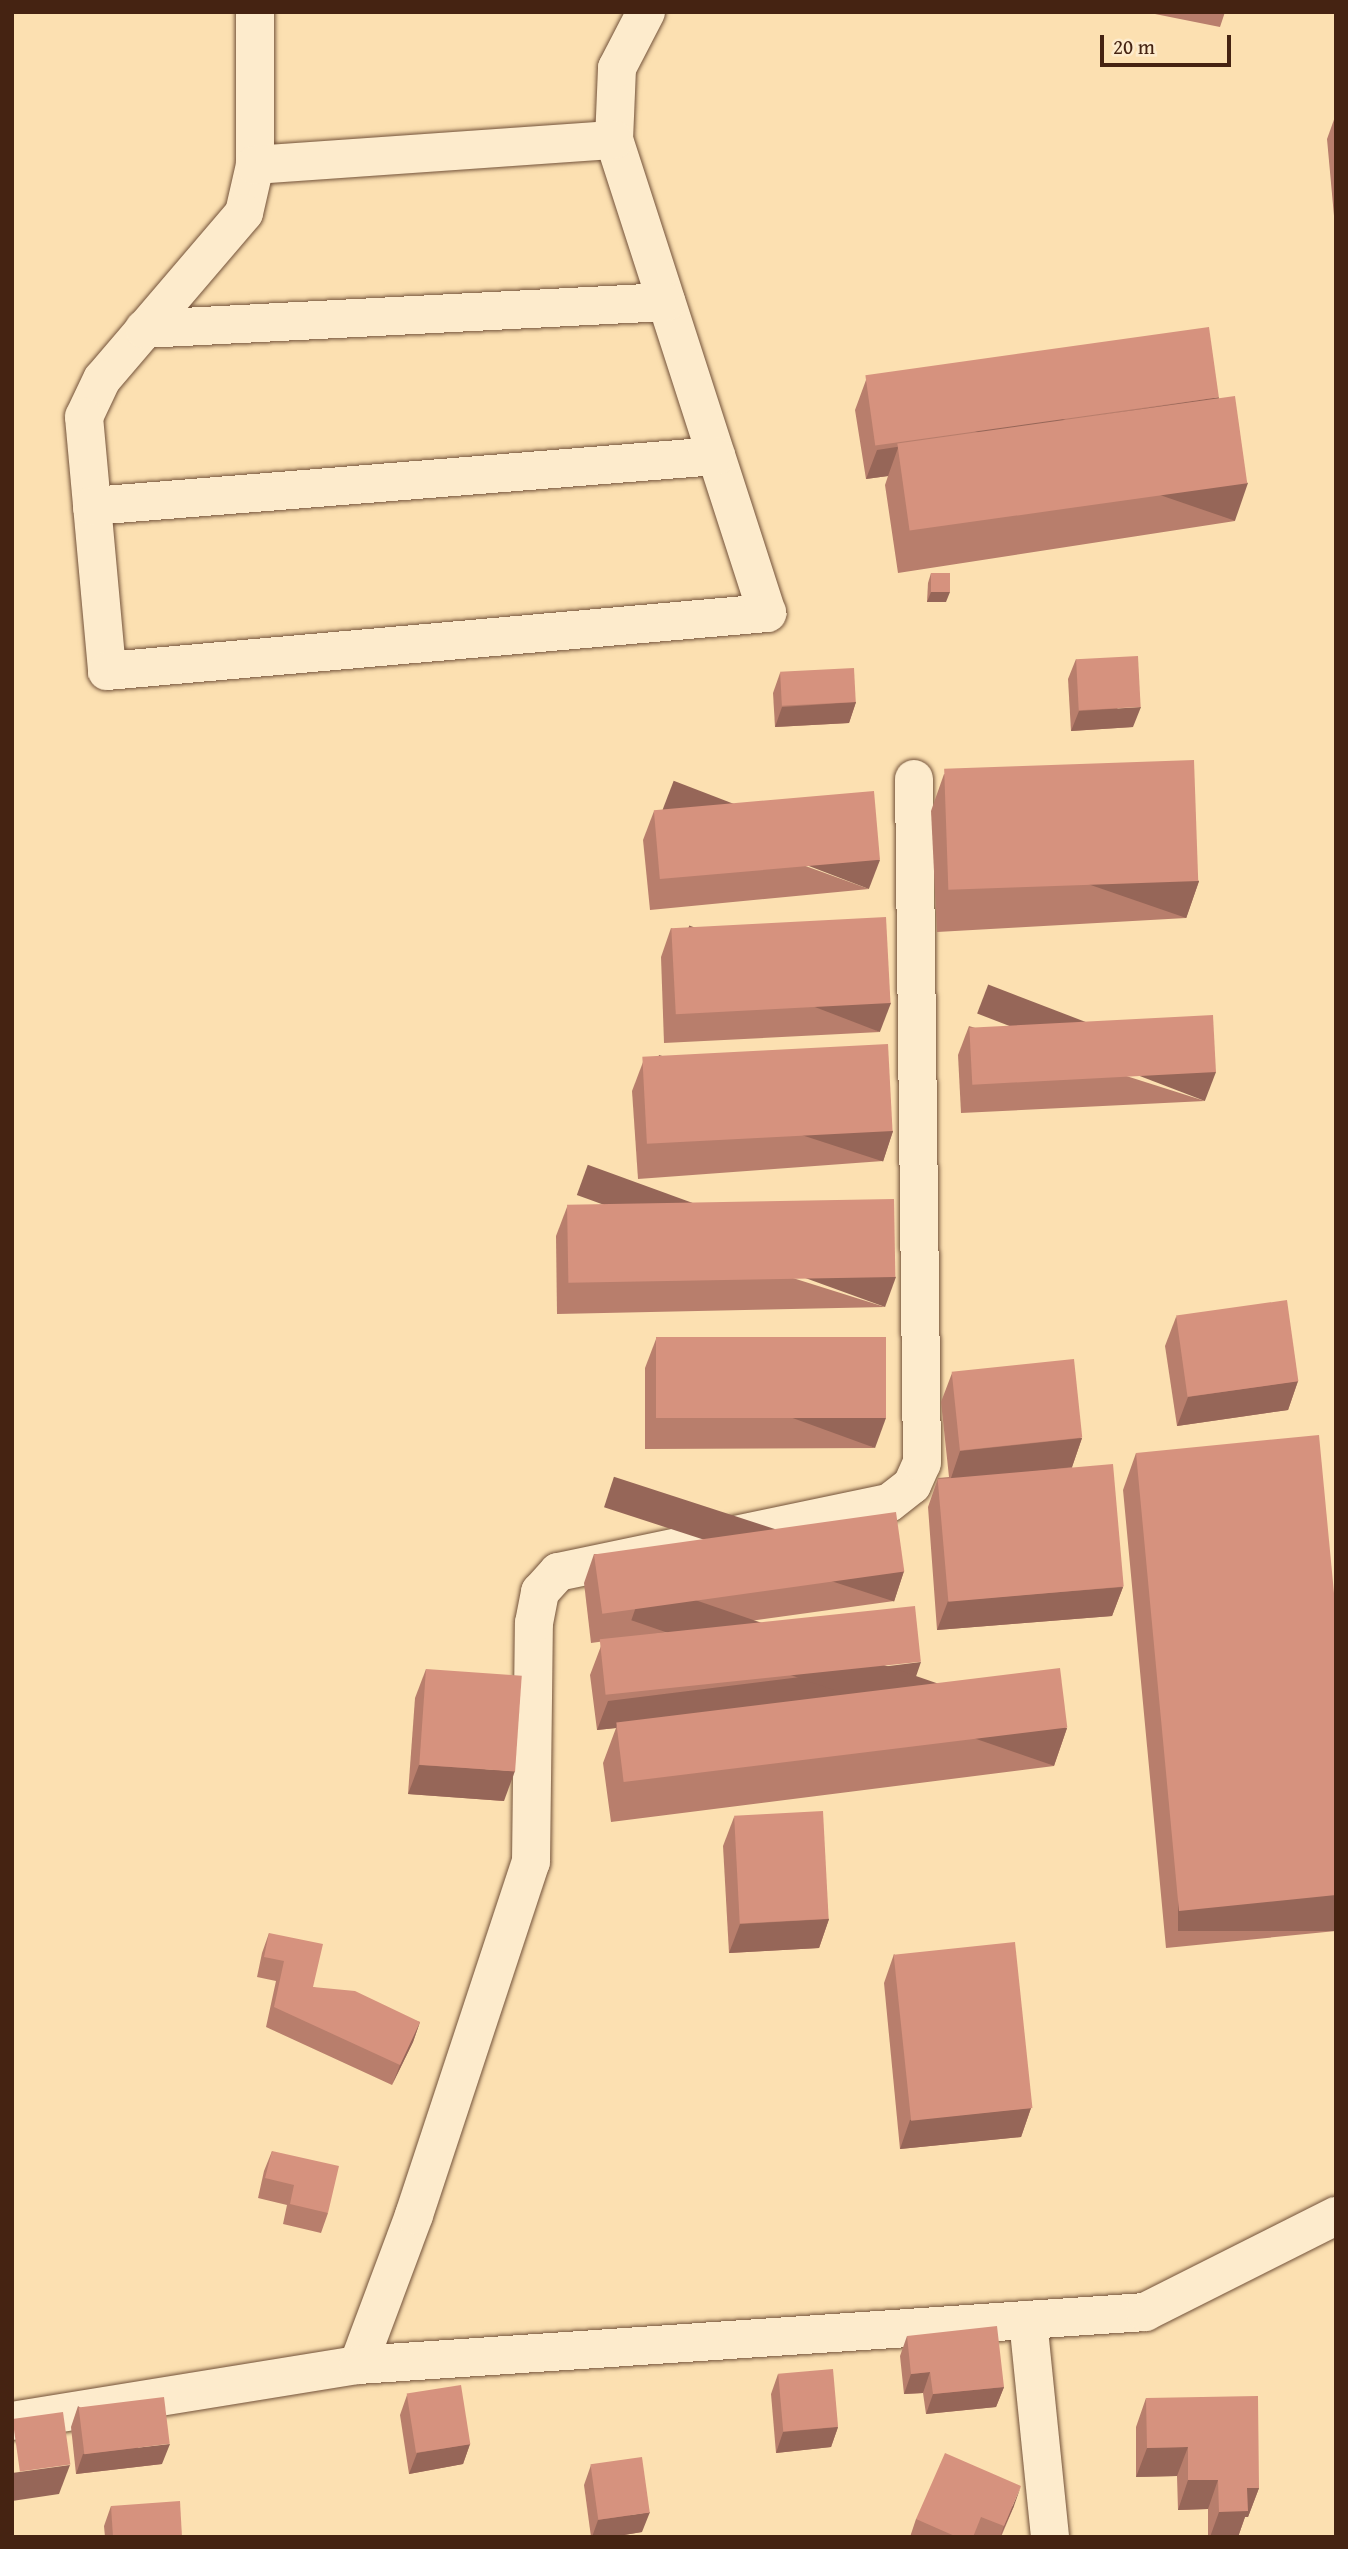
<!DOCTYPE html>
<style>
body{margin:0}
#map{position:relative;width:1348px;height:2549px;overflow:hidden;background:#fce0b1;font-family:"Gentium Book Plus",serif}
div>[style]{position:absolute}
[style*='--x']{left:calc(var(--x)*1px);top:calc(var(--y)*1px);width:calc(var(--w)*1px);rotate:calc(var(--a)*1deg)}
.roads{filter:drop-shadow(0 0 2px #73523a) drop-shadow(0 0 2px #73523a)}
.minor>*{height:38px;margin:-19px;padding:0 19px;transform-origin:19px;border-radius:19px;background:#fdebcc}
.wall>*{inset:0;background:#b87e6c}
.shaded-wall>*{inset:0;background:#966658;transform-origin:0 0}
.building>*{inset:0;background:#d6927e;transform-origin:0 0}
span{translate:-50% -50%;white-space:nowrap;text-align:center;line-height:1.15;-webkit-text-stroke:6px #fdebcc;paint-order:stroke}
.frame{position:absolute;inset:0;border:14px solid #452312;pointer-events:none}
.scale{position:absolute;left:1100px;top:35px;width:131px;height:32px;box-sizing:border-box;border:4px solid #452312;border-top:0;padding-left:9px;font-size:21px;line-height:24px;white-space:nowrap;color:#452312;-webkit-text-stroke:5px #fdebcc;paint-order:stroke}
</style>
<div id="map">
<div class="roads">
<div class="minor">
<i style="--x:255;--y:12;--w:153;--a:90"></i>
<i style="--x:255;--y:165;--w:49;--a:102.9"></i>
<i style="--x:244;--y:213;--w:218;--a:130.5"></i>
<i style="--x:102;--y:379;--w:42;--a:115.3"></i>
<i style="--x:84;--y:417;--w:255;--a:84.8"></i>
<i style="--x:107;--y:671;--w:663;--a:-5.02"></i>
<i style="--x:767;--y:613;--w:497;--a:-107.9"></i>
<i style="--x:614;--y:140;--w:72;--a:-87.6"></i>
<i style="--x:617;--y:68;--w:63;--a:-62.6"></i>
<i style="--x:255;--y:165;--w:360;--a:-4"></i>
<i style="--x:144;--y:329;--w:523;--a:-2.96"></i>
<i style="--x:92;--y:506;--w:626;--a:-4.58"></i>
<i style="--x:1028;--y:2320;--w:218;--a:84.2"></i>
<i style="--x:358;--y:2365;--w:160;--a:-69.5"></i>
<i style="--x:414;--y:2215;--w:372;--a:-71.7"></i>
<i style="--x:531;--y:1862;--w:239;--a:-89.3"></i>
<i style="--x:534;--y:1623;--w:32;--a:-79"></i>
<i style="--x:540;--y:1592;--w:27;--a:-48"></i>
<i style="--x:558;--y:1572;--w:338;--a:-11.8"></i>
<i style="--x:889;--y:1503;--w:29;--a:-38"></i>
<i style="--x:912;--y:1485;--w:24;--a:-66"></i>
<i style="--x:922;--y:1463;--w:684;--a:-90.67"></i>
<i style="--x:12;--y:2421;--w:351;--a:-9.2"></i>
<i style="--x:358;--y:2365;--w:789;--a:-3.85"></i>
<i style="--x:1145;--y:2312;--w:214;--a:-26.7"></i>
</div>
</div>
<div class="wall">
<i style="clip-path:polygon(1145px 12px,1225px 12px,1220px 27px)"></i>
<i style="clip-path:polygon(1336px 114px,1336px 216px,1334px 216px,1327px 139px)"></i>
<i style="clip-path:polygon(866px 380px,1219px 398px,1235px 521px,898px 573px,885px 485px,888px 476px,866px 479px,855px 410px)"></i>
<i style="clip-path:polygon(931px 573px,946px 602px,927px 602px,928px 583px)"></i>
<i style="clip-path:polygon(1076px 659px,1133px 727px,1071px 731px,1068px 679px)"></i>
<i style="clip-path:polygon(780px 673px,856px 702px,849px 723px,775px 727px,773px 693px)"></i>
<i style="clip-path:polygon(944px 774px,1199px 881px,1186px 918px,937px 932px,931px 811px)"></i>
<i style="clip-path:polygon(654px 811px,869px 889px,650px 910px,643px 840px)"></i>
<i style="clip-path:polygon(671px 928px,880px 1032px,664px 1043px,661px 957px)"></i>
<i style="clip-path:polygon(969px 1026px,1205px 1101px,961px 1113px,958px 1055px)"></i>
<i style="clip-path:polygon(643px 1062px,893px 1131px,883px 1161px,638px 1179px,632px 1091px)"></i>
<i style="clip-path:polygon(567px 1207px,885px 1307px,557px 1314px,556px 1236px)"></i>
<i style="clip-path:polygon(1176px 1317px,1298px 1381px,1288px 1410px,1177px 1426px,1165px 1346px)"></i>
<i style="clip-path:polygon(656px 1339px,875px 1448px,645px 1449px,645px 1368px)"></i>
<i style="clip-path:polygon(952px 1373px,1082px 1438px,1072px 1467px,1123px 1587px,1112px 1616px,937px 1630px,928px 1507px,938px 1478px,949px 1477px,941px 1402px)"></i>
<i style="clip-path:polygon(1136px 1453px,1336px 1614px,1336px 1931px,1166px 1948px,1123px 1490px)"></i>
<i style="clip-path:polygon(594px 1554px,904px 1571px,894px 1601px,591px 1643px,584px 1583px)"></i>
<i style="clip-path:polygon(601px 1646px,912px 1687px,1067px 1728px,1054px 1766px,611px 1822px,603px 1763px,616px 1728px,597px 1730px,590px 1675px)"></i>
<i style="clip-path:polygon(426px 1669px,504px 1801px,408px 1794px,415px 1698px)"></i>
<i style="clip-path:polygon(734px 1817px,829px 1919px,819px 1948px,729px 1953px,723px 1846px)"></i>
<i style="clip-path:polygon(269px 1933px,313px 1987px,420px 2022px,413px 2042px,392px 2085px,266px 2027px,276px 1981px,257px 1977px,262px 1953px)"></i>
<i style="clip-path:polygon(894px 1954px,1031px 2108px,1021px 2137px,900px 2149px,884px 1983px)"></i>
<i style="clip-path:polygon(272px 2151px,328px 2213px,321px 2233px,283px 2224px,287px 2205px,258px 2198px,264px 2171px)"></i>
<i style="clip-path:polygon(907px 2336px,1004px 2387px,996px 2407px,926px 2414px,923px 2393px,904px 2394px,900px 2356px)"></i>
<i style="clip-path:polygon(778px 2374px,838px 2427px,831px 2447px,776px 2453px,771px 2394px)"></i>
<i style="clip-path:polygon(407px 2395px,470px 2444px,463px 2464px,409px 2474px,400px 2415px)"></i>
<i style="clip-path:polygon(1146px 2398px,1259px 2488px,1248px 2517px,1245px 2517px,1238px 2537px,1208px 2537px,1208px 2509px,1178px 2510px,1177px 2476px,1136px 2477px,1136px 2427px)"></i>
<i style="clip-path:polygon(78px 2406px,162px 2464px,76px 2474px,71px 2427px)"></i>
<i style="clip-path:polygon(591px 2465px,642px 2532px,612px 2537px,591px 2537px,584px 2485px)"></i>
<i style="clip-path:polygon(111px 2506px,182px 2537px,105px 2537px,104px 2526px)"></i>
<i style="clip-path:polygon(1014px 2506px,1001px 2537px,910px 2537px,916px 2519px)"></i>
</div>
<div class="shaded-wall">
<i style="clip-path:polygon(1219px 397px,1209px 426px,898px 448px,888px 476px,866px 479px,877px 450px)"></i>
<i style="left:1248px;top:483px;width:40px;height:340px;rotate:109deg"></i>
<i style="clip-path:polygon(931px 592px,950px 592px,946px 602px,927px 602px)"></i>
<i style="clip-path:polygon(856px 702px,849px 723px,775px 727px,782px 707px)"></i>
<i style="clip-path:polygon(1141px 707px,1133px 727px,1071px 731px,1079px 711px)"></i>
<i style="left:880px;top:860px;width:31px;height:221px;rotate:111deg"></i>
<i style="left:1199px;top:881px;width:39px;height:249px;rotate:109deg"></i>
<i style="left:891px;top:1003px;width:31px;height:216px;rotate:111deg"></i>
<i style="left:1216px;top:1072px;width:31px;height:244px;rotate:111deg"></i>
<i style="left:893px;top:1131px;width:32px;height:246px;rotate:108deg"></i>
<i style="left:896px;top:1277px;width:32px;height:328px;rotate:110deg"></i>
<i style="clip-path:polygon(1298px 1381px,1288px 1410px,1177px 1426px,1188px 1397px)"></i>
<i style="left:886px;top:1418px;width:32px;height:231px;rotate:110deg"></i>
<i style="clip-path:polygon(1082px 1438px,1072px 1467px,950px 1481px,960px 1451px)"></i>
<i style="left:904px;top:1571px;width:32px;height:305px;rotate:108deg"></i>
<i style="clip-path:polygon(1123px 1587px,1112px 1616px,937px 1630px,948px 1601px)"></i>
<i style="clip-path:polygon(921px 1662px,911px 1691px,617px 1725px,616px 1728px,597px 1730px,608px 1701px)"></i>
<i style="left:1067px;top:1728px;width:40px;height:447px;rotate:109deg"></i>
<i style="clip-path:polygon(419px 1765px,515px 1771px,504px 1801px,408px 1794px)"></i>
<i style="left:1336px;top:1895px;width:36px;height:158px;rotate:90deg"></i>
<i style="clip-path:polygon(829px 1919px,819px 1948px,729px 1953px,740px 1924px)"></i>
<i style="clip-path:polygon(420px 2022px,413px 2042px,392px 2085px,400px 2065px)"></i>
<i style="clip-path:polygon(1031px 2108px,1021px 2137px,900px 2149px,910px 2120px)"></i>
<i style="clip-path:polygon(930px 2372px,923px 2393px,904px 2394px,911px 2374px)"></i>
<i style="clip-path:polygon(1004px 2387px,996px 2407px,926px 2414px,933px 2394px)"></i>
<i style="clip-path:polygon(838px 2427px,831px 2447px,776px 2453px,783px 2432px)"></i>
<i style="clip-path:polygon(170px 2444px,162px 2464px,76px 2474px,83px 2454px)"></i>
<i style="clip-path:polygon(470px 2444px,463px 2464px,409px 2474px,417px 2453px)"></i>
<i style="clip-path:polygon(1188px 2447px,1177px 2476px,1136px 2477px,1147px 2448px)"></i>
<i style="clip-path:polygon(70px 2465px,59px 2494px,12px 2501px,12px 2473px)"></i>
<i style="clip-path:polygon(1188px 2480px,1218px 2480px,1208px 2509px,1178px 2510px)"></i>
<i style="clip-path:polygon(1021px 2486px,1014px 2506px,1000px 2537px,1004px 2526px)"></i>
<i style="clip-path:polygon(1247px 2488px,1259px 2488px,1248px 2517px,1245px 2517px,1238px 2537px,1210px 2537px,1219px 2512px)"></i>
<i style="clip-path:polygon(650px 2512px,642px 2532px,612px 2537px,592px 2537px,598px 2520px)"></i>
</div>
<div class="building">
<i style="left:1209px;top:327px;width:71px;height:347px;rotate:82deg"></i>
<i style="left:1235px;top:396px;width:88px;height:341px;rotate:82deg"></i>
<i style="left:931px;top:573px;width:19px;height:19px"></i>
<i style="left:1138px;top:656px;width:51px;height:62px;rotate:87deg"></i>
<i style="left:854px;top:668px;width:34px;height:74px;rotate:87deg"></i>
<i style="left:1194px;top:760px;width:121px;height:250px;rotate:88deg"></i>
<i style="left:874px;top:791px;width:69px;height:221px;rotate:85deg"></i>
<i style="left:886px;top:917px;width:86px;height:215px;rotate:87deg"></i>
<i style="left:1213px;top:1015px;width:57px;height:244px;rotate:87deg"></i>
<i style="left:888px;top:1044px;width:87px;height:246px;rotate:87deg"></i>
<i style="left:894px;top:1199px;width:78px;height:327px;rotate:89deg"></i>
<i style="left:1287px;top:1300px;width:82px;height:112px;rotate:82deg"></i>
<i style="left:886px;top:1337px;width:81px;height:230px;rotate:90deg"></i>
<i style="left:1074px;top:1359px;width:79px;height:123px;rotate:84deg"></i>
<i style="clip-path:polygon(1319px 1435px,1336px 1614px,1336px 1895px,1179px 1911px,1136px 1453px)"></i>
<i style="left:1113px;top:1464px;width:123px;height:176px;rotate:85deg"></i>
<i style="left:896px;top:1512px;width:60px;height:305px;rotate:82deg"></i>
<i style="left:915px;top:1606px;width:56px;height:317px;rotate:84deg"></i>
<i style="left:1060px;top:1668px;width:60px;height:447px;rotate:83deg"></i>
<i style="left:426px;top:1669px;width:96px;height:96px;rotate:4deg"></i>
<i style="left:823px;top:1811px;width:108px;height:89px;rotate:87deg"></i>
<i style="clip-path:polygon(269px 1933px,323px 1944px,313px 1987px,355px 1991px,420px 2022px,400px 2065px,274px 2007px,284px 1961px,264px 1957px)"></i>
<i style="left:1015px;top:1942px;width:167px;height:122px;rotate:84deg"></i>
<i style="clip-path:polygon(272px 2151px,339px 2166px,328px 2213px,290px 2204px,294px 2185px,265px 2178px)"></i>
<i style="clip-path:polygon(997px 2326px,1004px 2387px,933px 2394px,930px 2372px,911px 2374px,907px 2336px)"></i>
<i style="left:833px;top:2369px;width:58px;height:55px;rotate:85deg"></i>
<i style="left:461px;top:2385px;width:60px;height:55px;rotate:81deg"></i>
<i style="clip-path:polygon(1258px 2396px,1259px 2488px,1247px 2488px,1248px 2511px,1219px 2512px,1218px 2480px,1188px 2480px,1188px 2447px,1147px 2448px,1146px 2398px)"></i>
<i style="left:164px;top:2397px;width:47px;height:86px;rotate:83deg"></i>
<i style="left:63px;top:2412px;width:53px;height:51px;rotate:82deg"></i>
<i style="clip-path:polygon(945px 2453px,1021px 2486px,1004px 2526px,981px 2517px,973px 2537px,957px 2537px,916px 2519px)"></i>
<i style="left:642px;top:2457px;width:56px;height:52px;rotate:82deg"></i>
<i style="clip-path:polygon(180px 2501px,182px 2537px,113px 2537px,111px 2506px)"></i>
</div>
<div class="frame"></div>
<div class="scale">20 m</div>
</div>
